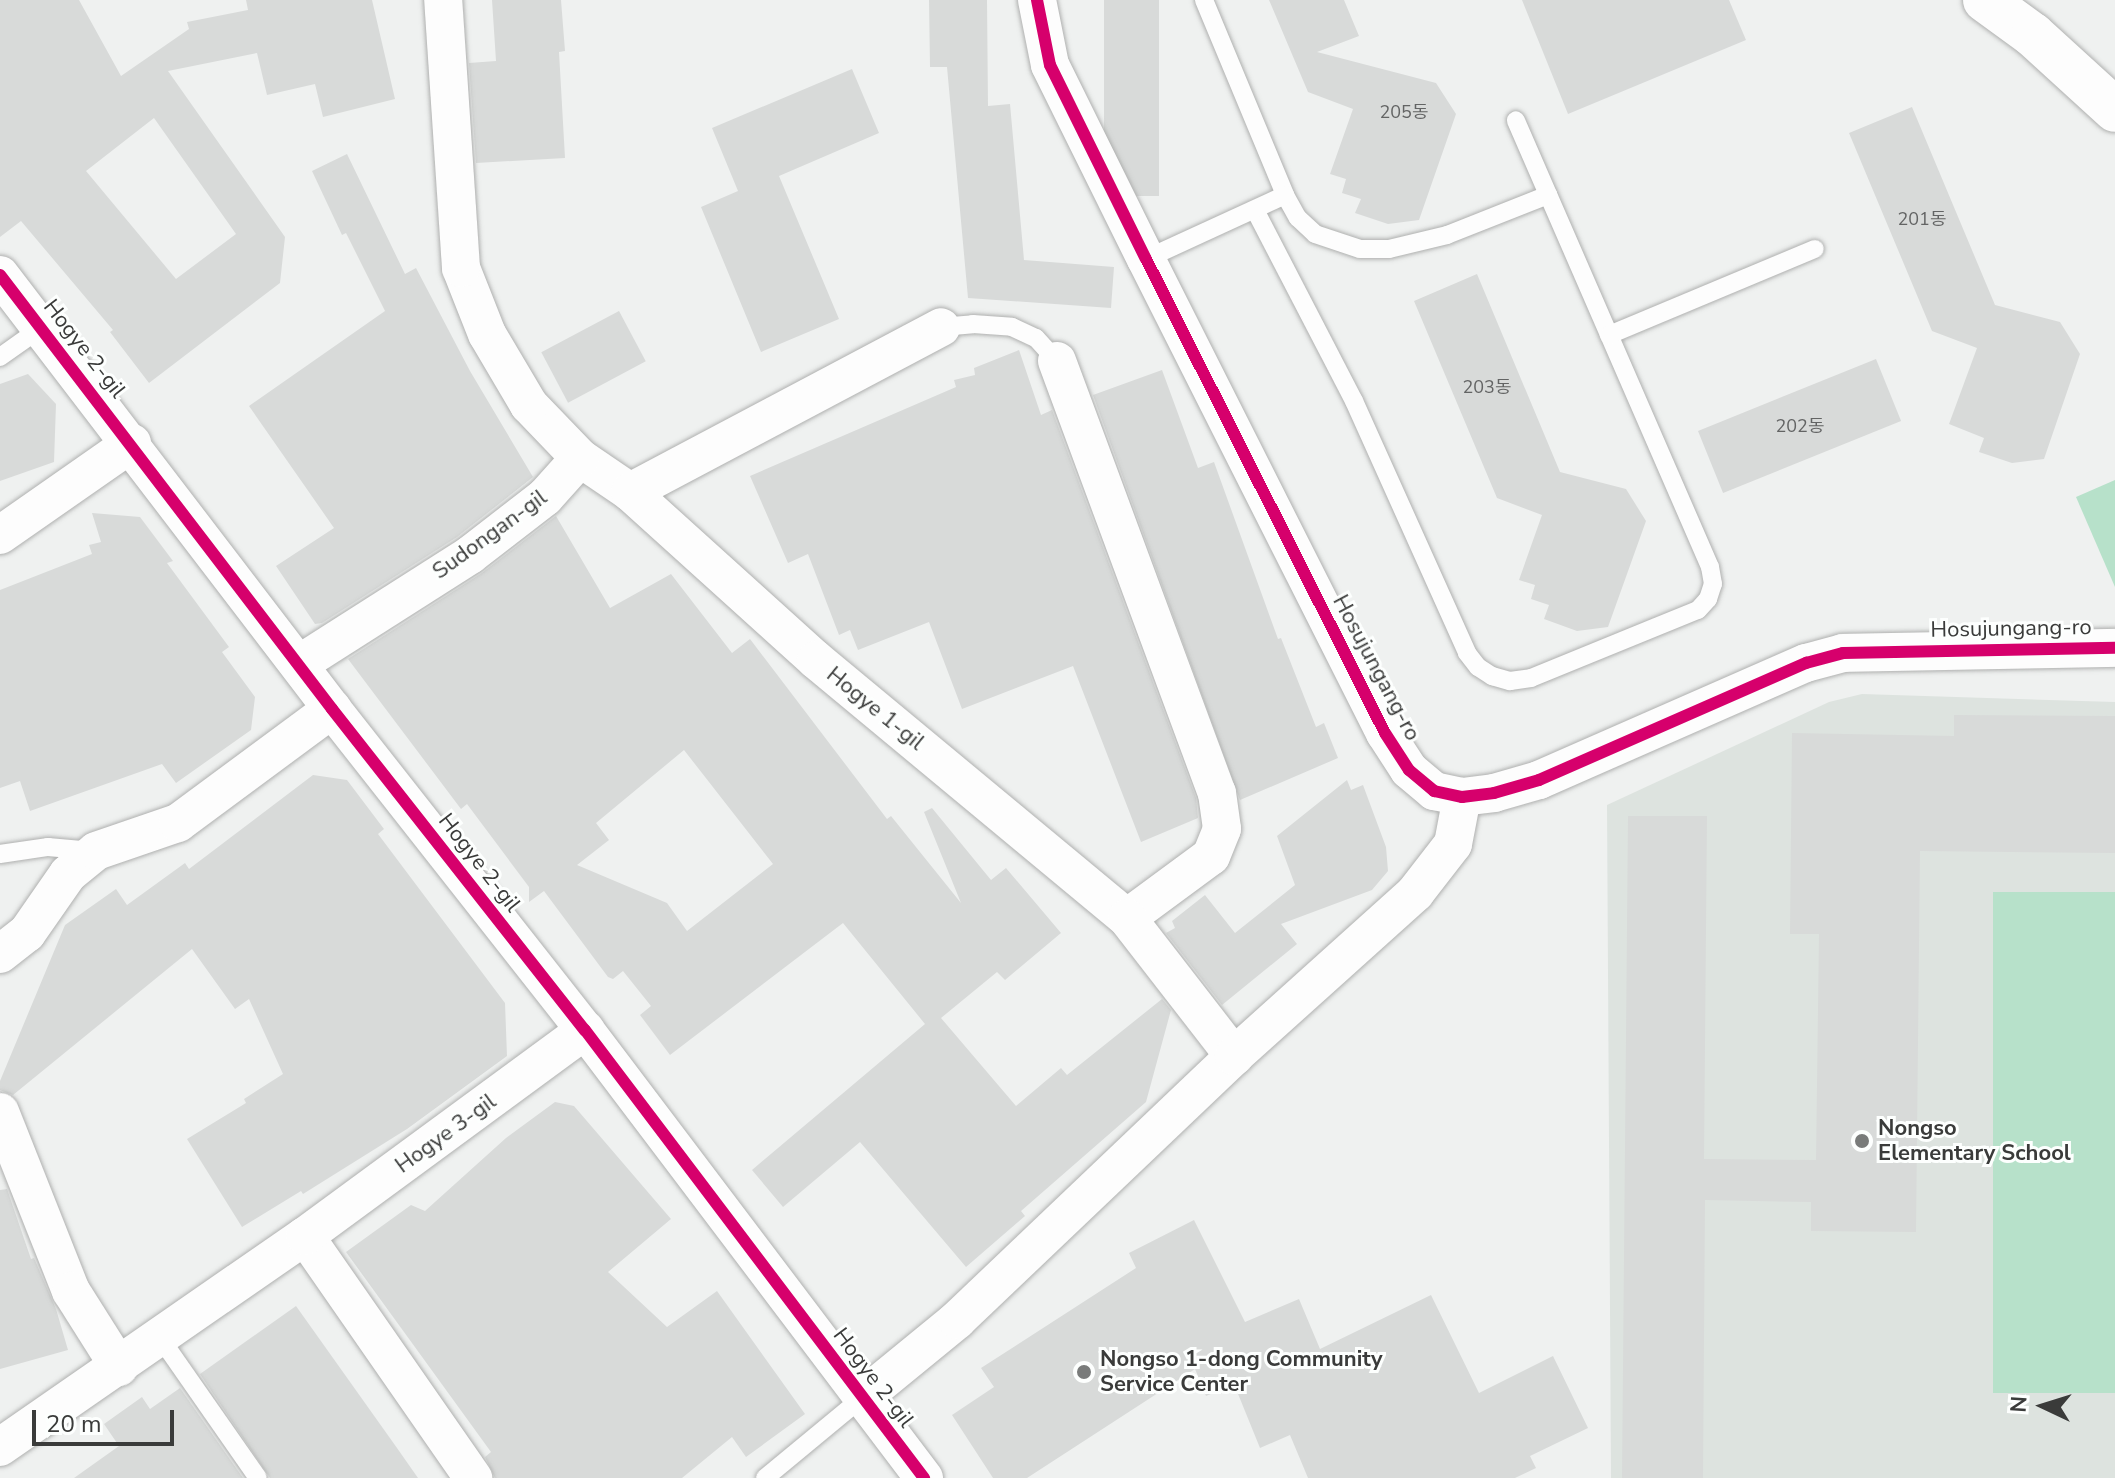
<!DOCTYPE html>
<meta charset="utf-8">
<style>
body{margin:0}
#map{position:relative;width:2115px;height:1478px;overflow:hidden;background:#eff1f0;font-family:"Nunito Sans","Noto Sans KR",sans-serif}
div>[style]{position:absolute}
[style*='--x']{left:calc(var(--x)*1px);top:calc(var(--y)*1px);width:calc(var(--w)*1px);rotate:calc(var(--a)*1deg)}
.built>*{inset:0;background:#dde3df}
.green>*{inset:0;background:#b7e1ca;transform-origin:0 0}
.building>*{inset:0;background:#d8dad9;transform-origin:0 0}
.roads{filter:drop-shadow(0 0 2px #afb0af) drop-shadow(0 0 2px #afb0af)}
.service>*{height:18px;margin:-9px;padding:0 9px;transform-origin:9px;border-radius:9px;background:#fdfdfd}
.minor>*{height:38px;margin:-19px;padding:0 19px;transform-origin:19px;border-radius:19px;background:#fdfdfd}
.tertiary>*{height:44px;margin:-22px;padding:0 22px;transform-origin:22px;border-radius:22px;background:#fdfdfd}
.cycleway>*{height:12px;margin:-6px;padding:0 6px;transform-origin:6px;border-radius:6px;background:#d6006c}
.dots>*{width:22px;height:22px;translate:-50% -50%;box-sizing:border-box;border:4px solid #fdfffe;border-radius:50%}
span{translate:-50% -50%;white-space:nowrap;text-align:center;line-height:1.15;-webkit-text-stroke:6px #fdfffe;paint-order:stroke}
.number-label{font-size:18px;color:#636464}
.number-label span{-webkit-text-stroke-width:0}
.street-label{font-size:22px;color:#3a3b3a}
.poi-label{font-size:22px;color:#3a3b3a;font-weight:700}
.left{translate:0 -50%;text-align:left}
.north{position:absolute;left:2003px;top:1366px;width:80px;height:80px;-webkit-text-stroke:6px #fdfffe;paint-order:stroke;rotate:274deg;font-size:22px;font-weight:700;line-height:32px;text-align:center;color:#3a3b3a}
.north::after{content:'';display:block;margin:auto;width:28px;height:36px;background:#3a3b3a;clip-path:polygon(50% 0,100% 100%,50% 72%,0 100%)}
.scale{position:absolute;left:32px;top:1410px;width:142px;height:36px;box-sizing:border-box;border:4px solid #3a3b3a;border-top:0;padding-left:10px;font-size:24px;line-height:28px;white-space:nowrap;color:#3a3b3a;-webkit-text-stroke:6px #fdfffe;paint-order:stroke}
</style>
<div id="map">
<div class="built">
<i style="clip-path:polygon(1862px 694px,2115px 702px,2115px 1478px,1611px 1478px,1607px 805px,1829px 702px)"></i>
</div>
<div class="green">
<i style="clip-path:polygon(2115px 480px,2115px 587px,2076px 497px)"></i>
<i style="left:2115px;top:892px;width:501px;height:122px;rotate:90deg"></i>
</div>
<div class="building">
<i style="clip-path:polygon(evenodd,0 0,79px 0,121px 76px,189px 29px,187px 22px,248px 10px,246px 0,372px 0,395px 99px,323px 117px,315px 84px,267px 95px,257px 53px,168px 71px,285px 237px,280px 283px,149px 383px,110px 332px,113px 330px,21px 221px,0 237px,0 0,154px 118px,236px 234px,176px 279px,86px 171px,154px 118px)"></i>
<i style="clip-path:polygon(492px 0,561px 0,565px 51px,559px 52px,565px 158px,476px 163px,469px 63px,496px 61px)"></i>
<i style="clip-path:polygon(929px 0,987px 0,988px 106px,1010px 104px,1024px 260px,1114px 267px,1111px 308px,968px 298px,947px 67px,930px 67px)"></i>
<i style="left:1104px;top:0;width:55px;height:196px"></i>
<i style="clip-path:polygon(1269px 0,1344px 0,1359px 36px,1317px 52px,1436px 83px,1456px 114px,1419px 220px,1388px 224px,1355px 213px,1361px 199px,1342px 193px,1346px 179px,1330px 174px,1353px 109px,1308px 92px)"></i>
<i style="clip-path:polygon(1522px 0,1729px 0,1746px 40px,1568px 114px)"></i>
<i style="clip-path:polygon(852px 69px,879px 133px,779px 176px,839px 319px,761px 352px,701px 207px,738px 191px,712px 128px)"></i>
<i style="clip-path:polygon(1912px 107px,1995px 305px,2060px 322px,2080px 354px,2044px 459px,2012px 463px,1979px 452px,1984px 438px,1949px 424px,1977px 348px,1932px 331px,1849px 133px)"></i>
<i style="clip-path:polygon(347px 154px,405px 274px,416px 268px,470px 371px,533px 477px,457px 537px,322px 623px,315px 624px,276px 566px,334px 528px,249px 406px,385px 311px,346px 233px,342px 235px,312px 171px)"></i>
<i style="clip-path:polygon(1477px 274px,1560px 472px,1626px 489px,1646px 521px,1608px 627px,1577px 631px,1544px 619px,1549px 605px,1531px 599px,1535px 585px,1519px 580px,1542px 515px,1497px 498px,1414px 301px)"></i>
<i style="left:619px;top:311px;width:57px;height:88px;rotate:62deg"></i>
<i style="clip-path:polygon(1019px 350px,1041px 415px,1052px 410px,1196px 798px,1198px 818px,1141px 842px,1073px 666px,962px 709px,929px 622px,858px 650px,850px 630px,839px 635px,808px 554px,788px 563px,750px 476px,956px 387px,954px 380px,975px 375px,974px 368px)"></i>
<i style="left:1876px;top:359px;width:67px;height:192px;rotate:68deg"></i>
<i style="clip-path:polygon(1162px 370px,1198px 468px,1214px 462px,1278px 639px,1281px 638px,1316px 727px,1324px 723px,1338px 758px,1240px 800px,1093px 395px)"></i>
<i style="clip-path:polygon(28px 374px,56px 404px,54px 462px,0 481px,0 384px)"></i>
<i style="clip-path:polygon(92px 513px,140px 517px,173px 561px,167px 563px,229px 647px,222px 652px,255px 697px,251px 730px,176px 783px,162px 764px,30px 811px,20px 781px,0 788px,0 590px,92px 554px,89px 545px,101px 542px)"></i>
<i style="clip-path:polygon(evenodd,556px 516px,610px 608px,671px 574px,732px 653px,750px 639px,887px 819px,891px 816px,961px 903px,924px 812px,932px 808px,991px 880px,1006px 868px,1061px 933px,1005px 980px,997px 972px,941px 1018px,1016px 1106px,1061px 1068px,1067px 1075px,1162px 999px,1171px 1010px,1146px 1102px,1021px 1211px,1025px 1216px,966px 1267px,860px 1142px,783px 1207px,752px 1170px,925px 1024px,843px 923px,670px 1055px,640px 1015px,651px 1006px,623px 971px,613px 979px,608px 977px,544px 891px,529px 902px,529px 887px,467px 804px,461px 809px,348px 659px,482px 573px,556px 516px,684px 750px,773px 864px,687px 931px,667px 903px,577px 865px,609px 840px,596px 823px,684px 750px)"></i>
<i style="clip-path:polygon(1954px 715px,2115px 716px,2115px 853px,1920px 851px,1916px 1232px,1811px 1231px,1811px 1202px,1705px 1200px,1703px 1478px,1622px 1478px,1628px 816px,1707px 816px,1704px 1159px,1816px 1160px,1819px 934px,1790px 934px,1792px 733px,1954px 736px)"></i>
<i style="clip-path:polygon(313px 775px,347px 780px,384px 829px,378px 834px,505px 1003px,507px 1056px,407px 1129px,303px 1194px,301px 1191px,242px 1227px,187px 1139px,246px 1103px,244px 1099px,283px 1074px,249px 999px,235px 1009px,192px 949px,13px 1095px,0 1090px,0 1081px,65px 925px,116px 889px,127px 905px,185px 863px,189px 869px)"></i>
<i style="clip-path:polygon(1347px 780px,1351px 790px,1363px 785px,1386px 847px,1388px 871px,1372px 890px,1281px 924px,1297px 944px,1222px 1005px,1166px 933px,1175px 928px,1172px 921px,1205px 895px,1235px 933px,1295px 885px,1277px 836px)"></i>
<i style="clip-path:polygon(555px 1102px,574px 1106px,671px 1219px,608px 1272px,667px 1327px,717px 1291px,805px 1414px,746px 1457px,732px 1437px,682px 1478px,495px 1478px,485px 1457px,491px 1452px,346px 1252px,411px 1205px,425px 1211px,506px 1138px)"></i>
<i style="clip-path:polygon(7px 1189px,31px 1259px,34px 1258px,56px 1309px,68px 1350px,0 1369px,0 1190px)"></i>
<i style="clip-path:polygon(1194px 1220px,1245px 1322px,1299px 1299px,1320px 1349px,1431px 1295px,1479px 1393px,1553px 1356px,1588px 1428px,1530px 1456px,1536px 1468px,1515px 1478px,1308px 1478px,1290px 1435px,1260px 1448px,1234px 1384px,1206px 1396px,1195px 1369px,1027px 1478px,993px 1478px,952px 1415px,994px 1387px,981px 1368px,1136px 1268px,1129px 1253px)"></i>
<i style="clip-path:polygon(296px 1306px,397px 1448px,418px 1478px,270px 1478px,200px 1374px)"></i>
<i style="clip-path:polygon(180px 1388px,243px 1478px,74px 1478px,119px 1446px,104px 1424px,142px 1397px,150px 1409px)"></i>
</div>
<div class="roads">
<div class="service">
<i style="--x:1204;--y:0;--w:211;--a:67.4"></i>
<i style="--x:1285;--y:195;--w:26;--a:61"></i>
<i style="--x:1298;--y:218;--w:23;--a:43"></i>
<i style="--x:1315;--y:234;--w:47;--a:18.4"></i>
<i style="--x:1360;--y:249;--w:29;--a:0"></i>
<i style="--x:1389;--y:249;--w:60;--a:-13.6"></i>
<i style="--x:1447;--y:235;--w:109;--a:-21.6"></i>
<i style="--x:1255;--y:210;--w:215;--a:62.6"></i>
<i style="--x:1354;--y:401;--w:276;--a:65.8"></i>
<i style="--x:1467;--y:653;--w:18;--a:52"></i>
<i style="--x:1478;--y:667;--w:17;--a:33"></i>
<i style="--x:1492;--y:676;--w:19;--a:16"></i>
<i style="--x:1510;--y:681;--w:21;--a:-8"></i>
<i style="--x:1531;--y:678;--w:180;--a:-22.2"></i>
<i style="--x:1698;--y:610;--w:15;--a:-48"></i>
<i style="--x:1708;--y:599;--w:16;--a:-72"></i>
<i style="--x:1713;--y:584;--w:17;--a:-100"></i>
<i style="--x:1710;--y:567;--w:487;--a:-113.5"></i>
<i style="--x:1146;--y:259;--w:153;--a:-24.7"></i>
<i style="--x:941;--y:327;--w:32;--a:-5"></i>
<i style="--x:973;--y:324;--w:39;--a:4"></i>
<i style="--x:1012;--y:327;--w:26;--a:25"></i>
<i style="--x:1036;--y:338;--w:31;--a:48"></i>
<i style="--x:1609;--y:335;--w:223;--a:-22.7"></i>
<i style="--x:0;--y:357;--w:50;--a:-35.3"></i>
<i style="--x:0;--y:854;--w:49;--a:-8.3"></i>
<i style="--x:48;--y:847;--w:45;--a:5.1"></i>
<i style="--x:161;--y:1339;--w:169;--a:55.1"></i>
<i style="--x:765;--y:1478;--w:127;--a:-39.6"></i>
</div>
<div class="minor">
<i style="--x:1037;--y:0;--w:66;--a:78.7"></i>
<i style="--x:1050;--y:65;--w:216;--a:63.7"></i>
<i style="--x:1146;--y:259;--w:531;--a:63.24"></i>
<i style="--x:1385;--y:733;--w:44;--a:57"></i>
<i style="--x:1409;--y:770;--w:33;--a:40"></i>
<i style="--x:1434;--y:791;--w:29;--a:12"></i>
<i style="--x:1462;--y:797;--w:32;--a:-7"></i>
<i style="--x:1494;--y:793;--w:47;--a:-16.1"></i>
<i style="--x:1539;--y:780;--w:292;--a:-23.7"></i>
<i style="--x:1806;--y:663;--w:38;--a:-15"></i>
<i style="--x:1843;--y:653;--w:272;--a:-1.1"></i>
<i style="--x:0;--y:275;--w:546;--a:52.58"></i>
<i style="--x:332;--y:709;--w:409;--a:51.8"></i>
<i style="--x:585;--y:1030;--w:562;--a:52.89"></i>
<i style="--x:1057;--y:361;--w:461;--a:69.7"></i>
<i style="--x:1217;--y:793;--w:36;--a:82"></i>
<i style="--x:1222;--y:829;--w:29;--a:112"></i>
<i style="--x:1211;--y:856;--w:104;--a:143.6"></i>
<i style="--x:580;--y:458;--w:60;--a:34.2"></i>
<i style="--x:630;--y:492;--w:251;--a:42.1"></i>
<i style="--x:816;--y:660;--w:404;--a:39.7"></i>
<i style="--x:1127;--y:918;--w:175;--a:52.2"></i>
<i style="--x:630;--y:492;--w:352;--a:-27.9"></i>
<i style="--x:0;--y:535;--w:161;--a:-34.9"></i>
<i style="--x:299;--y:664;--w:203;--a:-32.5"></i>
<i style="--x:470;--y:555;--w:95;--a:-37.7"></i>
<i style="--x:545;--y:497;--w:52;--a:-48.1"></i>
<i style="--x:580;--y:458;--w:74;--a:-133.9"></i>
<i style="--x:529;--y:405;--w:82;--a:-120.6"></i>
<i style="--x:487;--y:334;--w:71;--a:-111.5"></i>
<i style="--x:461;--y:268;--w:269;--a:-93.8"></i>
<i style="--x:0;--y:954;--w:34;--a:-38"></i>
<i style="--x:27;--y:933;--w:72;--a:-55.2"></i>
<i style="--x:68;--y:874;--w:36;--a:-39"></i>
<i style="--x:96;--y:851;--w:87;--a:-18.9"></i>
<i style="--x:178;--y:823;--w:192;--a:-36.5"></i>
<i style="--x:0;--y:1112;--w:193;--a:68.4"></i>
<i style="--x:71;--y:1291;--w:90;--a:57.7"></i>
<i style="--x:305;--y:1236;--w:295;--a:55.2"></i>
<i style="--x:863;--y:1397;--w:122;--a:-39.3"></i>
<i style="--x:957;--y:1320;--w:383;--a:-43.6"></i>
<i style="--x:1234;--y:1056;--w:244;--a:-42"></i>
<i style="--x:1415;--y:893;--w:62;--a:-52.2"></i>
<i style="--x:1453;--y:844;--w:48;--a:-79.2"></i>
<i style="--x:0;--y:1447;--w:371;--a:-34.7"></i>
<i style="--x:305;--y:1236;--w:348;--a:-36.3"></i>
</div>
<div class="tertiary">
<i style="--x:1985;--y:0;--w:59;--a:36.1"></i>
<i style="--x:2033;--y:35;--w:111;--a:42.4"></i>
</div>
</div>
<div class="cycleway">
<i style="--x:1037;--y:0;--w:66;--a:78.7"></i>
<i style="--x:1050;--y:65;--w:216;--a:63.7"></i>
<i style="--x:1146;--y:259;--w:531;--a:63.24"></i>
<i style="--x:1385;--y:733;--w:44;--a:57"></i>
<i style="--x:1409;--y:770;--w:33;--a:40"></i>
<i style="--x:1434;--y:791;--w:29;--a:12"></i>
<i style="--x:1462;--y:797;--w:32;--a:-7"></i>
<i style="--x:1494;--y:793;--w:47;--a:-16.1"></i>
<i style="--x:1539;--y:780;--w:292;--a:-23.7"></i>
<i style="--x:1806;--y:663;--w:38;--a:-15"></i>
<i style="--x:1843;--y:653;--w:272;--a:-1.1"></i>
<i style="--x:0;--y:275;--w:546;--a:52.58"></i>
<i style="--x:332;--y:709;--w:409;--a:51.8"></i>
<i style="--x:585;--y:1030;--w:562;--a:52.89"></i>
</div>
<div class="dots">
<i style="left:1862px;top:1141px;background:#797b7a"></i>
<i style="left:1084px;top:1372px;background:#797b7a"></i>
</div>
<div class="number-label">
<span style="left:1404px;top:112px">205동</span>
<span style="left:1922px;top:219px">201동</span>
<span style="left:1487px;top:387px">203동</span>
<span style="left:1800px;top:426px">202동</span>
</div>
<div class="street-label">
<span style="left:84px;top:349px;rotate:52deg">Hogye 2-gil</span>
<span style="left:490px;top:535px;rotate:-36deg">Sudongan-gil</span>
<span style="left:2011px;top:629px;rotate:-1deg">Hosujungang-ro</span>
<span style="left:1376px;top:668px;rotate:62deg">Hosujungang-ro</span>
<span style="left:875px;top:709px;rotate:39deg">Hogye 1-gil</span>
<span style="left:479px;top:863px;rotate:52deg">Hogye 2-gil</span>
<span style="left:446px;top:1134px;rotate:-36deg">Hogye 3-gil</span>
<span style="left:873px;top:1378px;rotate:53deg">Hogye 2-gil</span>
</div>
<div class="poi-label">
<span class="left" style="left:1878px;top:1141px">Nongso<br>Elementary School</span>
<span class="left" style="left:1100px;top:1372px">Nongso 1-dong Community<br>Service Center</span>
</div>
<div class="north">N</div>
<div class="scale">20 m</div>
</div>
